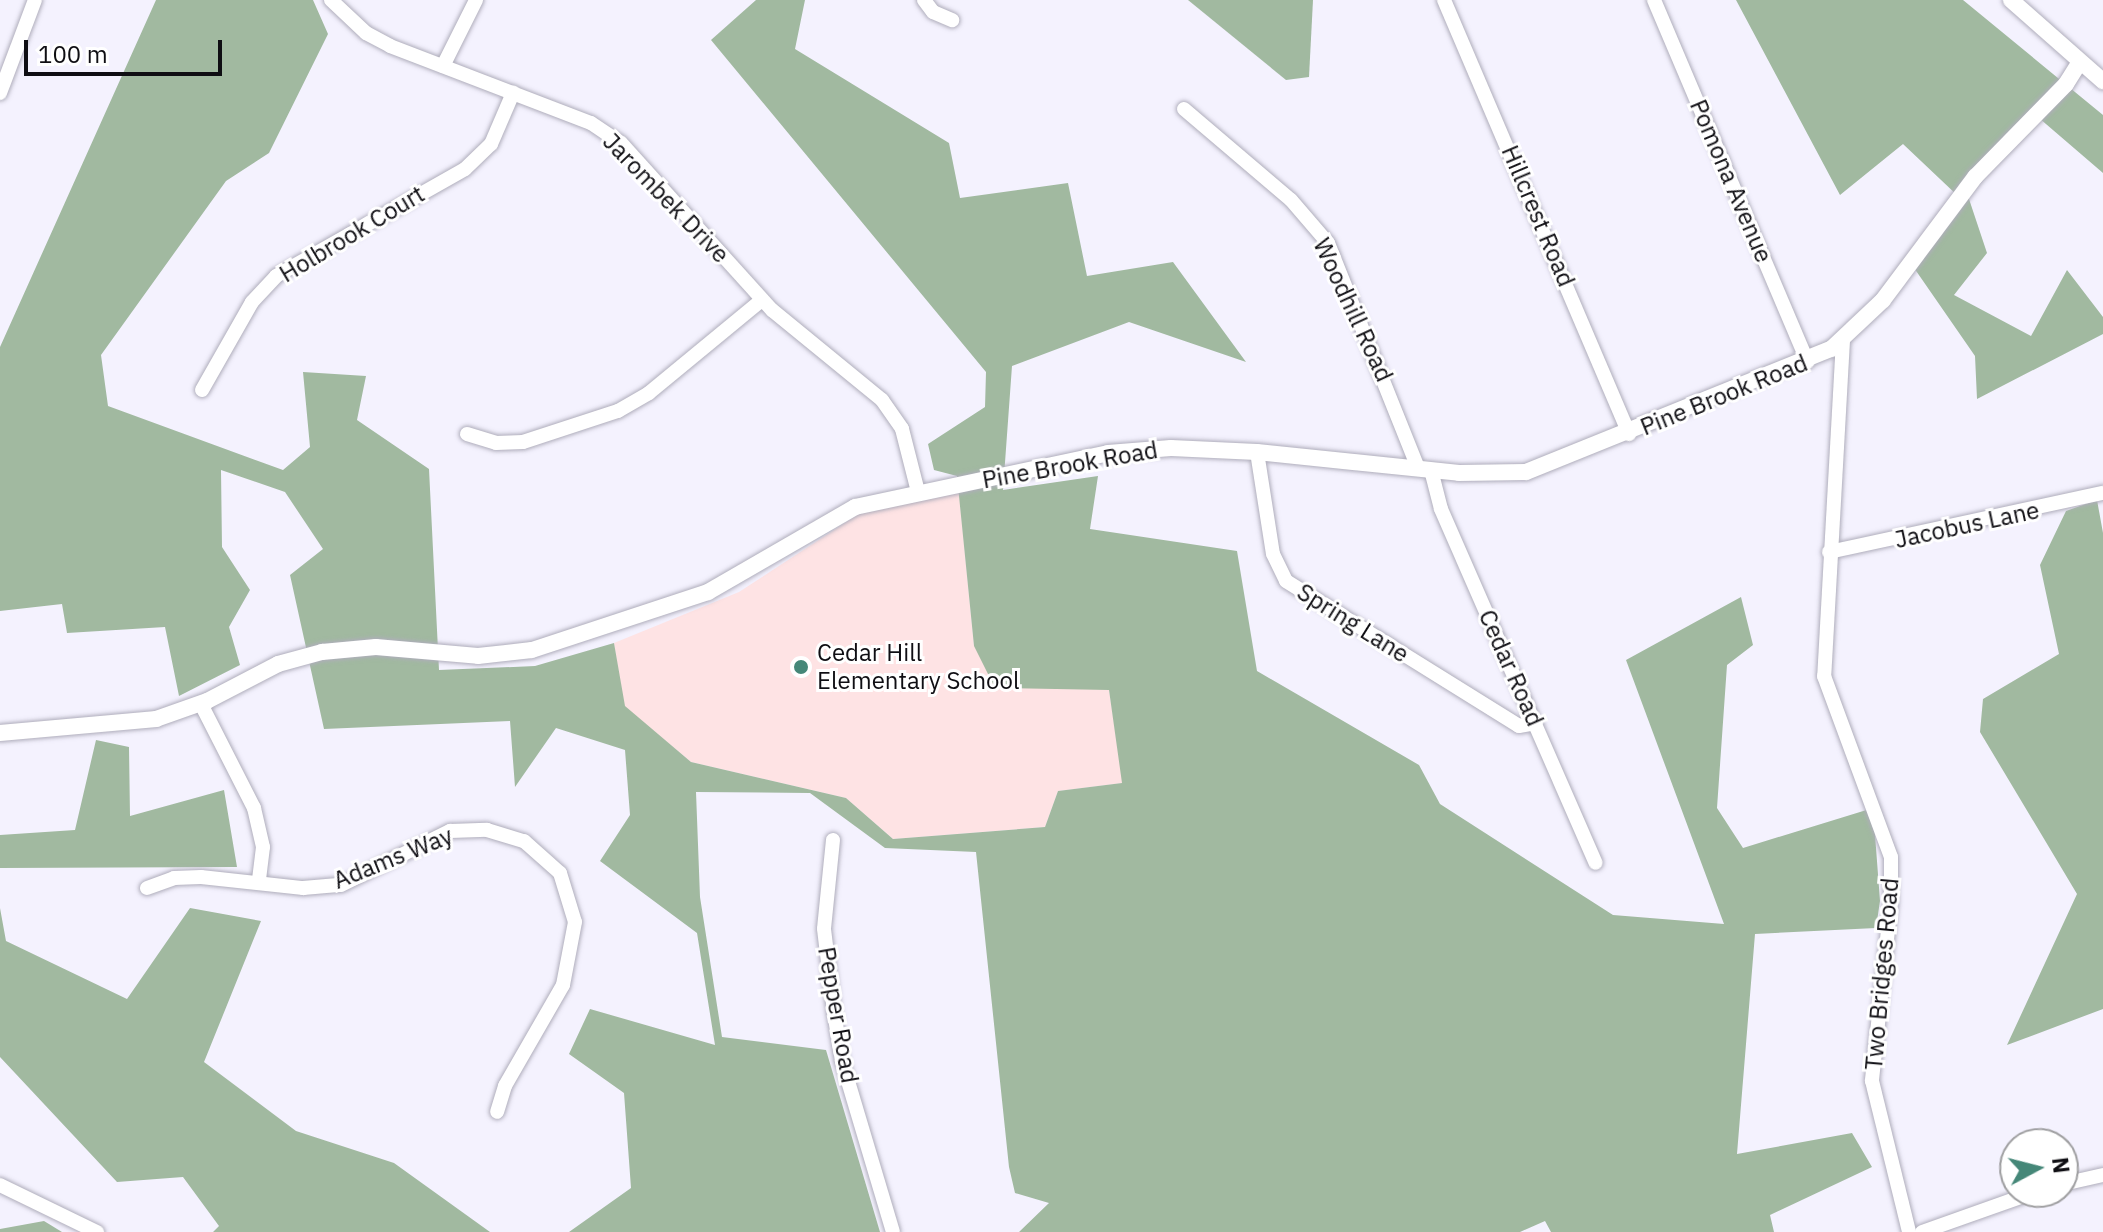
<!DOCTYPE html>
<style>
body{margin:0}
#map{position:relative;width:2103px;height:1232px;overflow:hidden;background:#f4f2fe;font-family:"IBM Plex Sans",sans-serif}
div>[style]{position:absolute}
[style*='--x']{left:calc(var(--x)*1px);top:calc(var(--y)*1px);width:calc(var(--w)*1px);rotate:calc(var(--a)*1deg)}
.education>*{inset:0;background:#fee3e4}
.forest>*{inset:0;background:#a1b9a0}
.roads{filter:drop-shadow(0 0 2px #afadbb) drop-shadow(0 0 2px #afadbb)}
.minor>*{height:14px;margin:-7px;padding:0 7px;transform-origin:7px;border-radius:7px;background:#fff}
.tertiary>*{height:16px;margin:-8px;padding:0 8px;transform-origin:8px;border-radius:8px;background:#fff}
.dots>*{width:22px;height:22px;translate:-50% -50%;box-sizing:border-box;border:4px solid #fff;border-radius:50%}
span{translate:-50% -50%;white-space:nowrap;text-align:center;line-height:1.15;-webkit-text-stroke:6px #fff;paint-order:stroke}
.street-label{font-size:24px;color:#0f0e13}
.poi-label{font-size:24px;color:#0f0e13}
.left{translate:0 -50%;text-align:left}
.north{position:absolute;left:1999px;top:1128px;width:80px;height:80px;box-sizing:border-box;background:#fff;border:2px solid #9f9fa1;border-radius:50%;rotate:83deg;font-size:22px;font-weight:700;line-height:32px;text-align:center;color:#0f0e13}
.north::after{content:'';display:block;margin:auto;width:28px;height:36px;background:#458778;clip-path:polygon(50% 0,100% 100%,50% 72%,0 100%)}
.scale{position:absolute;left:24px;top:40px;width:198px;height:36px;box-sizing:border-box;border:4px solid #0f0e13;border-top:0;padding-left:10px;font-size:24px;line-height:28px;white-space:nowrap;color:#0f0e13;-webkit-text-stroke:6px #fff;paint-order:stroke}
</style>
<div id="map">
<div class="education">
<i style="clip-path:polygon(959px 493px,974px 646px,1109px 690px,1123px 783px,1058px 791px,1045px 827px,893px 839px,846px 798px,691px 762px,624px 706px,614px 643px,739px 592px,860px 513px)"></i>
</div>
<div class="forest">
<i style="clip-path:polygon(156px 0,313px 0,328px 34px,269px 153px,226px 181px,101px 355px,108px 406px,283px 470px,310px 447px,303px 372px,366px 376px,357px 420px,429px 469px,439px 670px,535px 666px,614px 643px,625px 706px,691px 762px,846px 798px,893px 839px,1045px 827px,1058px 791px,1122px 783px,1109px 690px,995px 688px,974px 646px,957px 476px,934px 470px,928px 444px,985px 407px,986px 372px,711px 40px,756px 0,805px 0,795px 49px,949px 143px,960px 198px,1068px 183px,1087px 276px,1173px 262px,1246px 362px,1129px 322px,1012px 366px,1003px 490px,1098px 476px,1090px 529px,1237px 551px,1257px 671px,1419px 765px,1440px 804px,1613px 915px,1724px 924px,1626px 660px,1741px 597px,1753px 645px,1727px 665px,1717px 808px,1743px 848px,1873px 808px,1880px 901px,1876px 928px,1755px 934px,1737px 1154px,1852px 1133px,1872px 1167px,1770px 1215px,1774px 1232px,1551px 1232px,1545px 1221px,1520px 1232px,1019px 1232px,1049px 1203px,1015px 1193px,1009px 1167px,976px 852px,885px 848px,810px 793px,696px 792px,700px 897px,722px 1037px,826px 1050px,880px 1232px,569px 1232px,631px 1188px,624px 1093px,569px 1054px,590px 1009px,715px 1045px,697px 933px,600px 861px,630px 815px,625px 750px,556px 728px,515px 787px,510px 721px,324px 729px,290px 575px,323px 549px,285px 492px,221px 470px,222px 547px,250px 590px,229px 627px,240px 665px,179px 696px,165px 627px,67px 633px,62px 604px,0 611px,0 347px)"></i>
<i style="clip-path:polygon(1188px 0,1313px 0,1309px 77px,1286px 80px)"></i>
<i style="clip-path:polygon(1736px 0,1963px 0,2103px 115px,2103px 173px,2032px 112px,1966px 190px,1987px 253px,1954px 295px,2031px 336px,2067px 270px,2103px 317px,2103px 334px,1977px 399px,1975px 356px,1912px 265px,1959px 197px,1903px 144px,1840px 195px)"></i>
<i style="clip-path:polygon(2097px 500px,2103px 533px,2103px 1009px,2007px 1045px,2077px 894px,1980px 732px,1983px 699px,2059px 654px,2040px 565px,2066px 511px)"></i>
<i style="clip-path:polygon(96px 740px,129px 747px,130px 816px,224px 790px,237px 867px,0 868px,0 835px,75px 830px)"></i>
<i style="clip-path:polygon(0 908px,6px 941px,127px 999px,190px 908px,261px 921px,204px 1062px,296px 1131px,394px 1163px,490px 1232px,213px 1232px,219px 1226px,183px 1177px,117px 1182px,0 1057px)"></i>
<i style="clip-path:polygon(44px 1221px,62px 1232px,0 1232px,0 1229px)"></i>
</div>
<div class="roads">
<div class="minor">
<i style="--x:331;--y:0;--w:48;--a:43.3"></i>
<i style="--x:366;--y:33;--w:27;--a:28"></i>
<i style="--x:390;--y:46;--w:215;--a:21"></i>
<i style="--x:591;--y:123;--w:36;--a:34"></i>
<i style="--x:621;--y:143;--w:225;--a:47.9"></i>
<i style="--x:772;--y:310;--w:142;--a:39.3"></i>
<i style="--x:882;--y:400;--w:35;--a:55"></i>
<i style="--x:902;--y:429;--w:65;--a:75.7"></i>
<i style="--x:924;--y:0;--w:15;--a:53"></i>
<i style="--x:933;--y:12;--w:21;--a:23"></i>
<i style="--x:1444;--y:0;--w:472;--a:66.9"></i>
<i style="--x:1654;--y:0;--w:393;--a:67"></i>
<i style="--x:443;--y:66;--w:74;--a:-63.4"></i>
<i style="--x:0;--y:93;--w:99;--a:-69.4"></i>
<i style="--x:1184;--y:109;--w:140;--a:40.4"></i>
<i style="--x:1291;--y:200;--w:57;--a:49.3"></i>
<i style="--x:1328;--y:243;--w:242;--a:68.2"></i>
<i style="--x:1843;--y:340;--w:337;--a:93.2"></i>
<i style="--x:1824;--y:676;--w:193;--a:69.7"></i>
<i style="--x:1891;--y:857;--w:45;--a:90"></i>
<i style="--x:1891;--y:902;--w:180;--a:96.1"></i>
<i style="--x:1872;--y:1081;--w:155;--a:76.2"></i>
<i style="--x:202;--y:390;--w:101;--a:-60.4"></i>
<i style="--x:252;--y:302;--w:35;--a:-47"></i>
<i style="--x:276;--y:276;--w:217;--a:-29.5"></i>
<i style="--x:465;--y:169;--w:36;--a:-44"></i>
<i style="--x:491;--y:144;--w:56;--a:-66.7"></i>
<i style="--x:467;--y:434;--w:30;--a:17"></i>
<i style="--x:496;--y:443;--w:27;--a:-2"></i>
<i style="--x:523;--y:442;--w:100;--a:-18.1"></i>
<i style="--x:618;--y:411;--w:36;--a:-30"></i>
<i style="--x:649;--y:393;--w:146;--a:-39.5"></i>
<i style="--x:1257;--y:452;--w:103;--a:81.1"></i>
<i style="--x:1273;--y:554;--w:30;--a:64"></i>
<i style="--x:1286;--y:581;--w:274;--a:31.9"></i>
<i style="--x:1519;--y:726;--w:17;--a:-10"></i>
<i style="--x:1431;--y:470;--w:40;--a:75.6"></i>
<i style="--x:1441;--y:509;--w:386;--a:66.4"></i>
<i style="--x:1829;--y:552;--w:280;--a:-12.2"></i>
<i style="--x:201;--y:704;--w:117;--a:63"></i>
<i style="--x:254;--y:808;--w:40;--a:77"></i>
<i style="--x:263;--y:847;--w:34;--a:97"></i>
<i style="--x:833;--y:840;--w:89;--a:95.8"></i>
<i style="--x:824;--y:929;--w:84;--a:83.1"></i>
<i style="--x:834;--y:1012;--w:50;--a:80.7"></i>
<i style="--x:842;--y:1061;--w:178;--a:73.4"></i>
<i style="--x:147;--y:888;--w:29;--a:-20"></i>
<i style="--x:174;--y:878;--w:27;--a:-2"></i>
<i style="--x:201;--y:877;--w:103;--a:6.2"></i>
<i style="--x:303;--y:888;--w:38;--a:-5"></i>
<i style="--x:341;--y:885;--w:122;--a:-26.4"></i>
<i style="--x:450;--y:831;--w:37;--a:-2"></i>
<i style="--x:487;--y:830;--w:39;--a:17"></i>
<i style="--x:524;--y:841;--w:48;--a:41.6"></i>
<i style="--x:560;--y:873;--w:51;--a:73"></i>
<i style="--x:575;--y:922;--w:64;--a:100.8"></i>
<i style="--x:563;--y:985;--w:116;--a:119.9"></i>
<i style="--x:505;--y:1086;--w:27;--a:107"></i>
<i style="--x:2063;--y:1184;--w:41;--a:-12.7"></i>
<i style="--x:0;--y:1185;--w:108;--a:25.9"></i>
<i style="--x:1922;--y:1232;--w:120;--a:-19.5"></i>
</div>
<div class="tertiary">
<i style="--x:2011;--y:0;--w:123;--a:41.4"></i>
<i style="--x:0;--y:733;--w:157;--a:-5.1"></i>
<i style="--x:156;--y:719;--w:54;--a:-19.4"></i>
<i style="--x:207;--y:701;--w:80;--a:-27.5"></i>
<i style="--x:278;--y:664;--w:46;--a:-15.3"></i>
<i style="--x:322;--y:652;--w:54;--a:-5.3"></i>
<i style="--x:376;--y:647;--w:102;--a:5"></i>
<i style="--x:478;--y:656;--w:54;--a:-6.3"></i>
<i style="--x:532;--y:650;--w:185;--a:-18.2"></i>
<i style="--x:708;--y:592;--w:170;--a:-30"></i>
<i style="--x:855;--y:507;--w:259;--a:-12"></i>
<i style="--x:1108;--y:453;--w:63;--a:-4.5"></i>
<i style="--x:1171;--y:448;--w:86;--a:2.7"></i>
<i style="--x:1257;--y:452;--w:203;--a:5.9"></i>
<i style="--x:1459;--y:473;--w:67;--a:-0.9"></i>
<i style="--x:1526;--y:472;--w:329;--a:-22"></i>
<i style="--x:1831;--y:349;--w:71;--a:-43.3"></i>
<i style="--x:1883;--y:300;--w:154;--a:-53.2"></i>
<i style="--x:1975;--y:177;--w:130;--a:-45.6"></i>
<i style="--x:2066;--y:84;--w:26;--a:-58"></i>
</div>
</div>
<div class="dots">
<i style="left:801px;top:667px;background:#458778"></i>
</div>
<div class="street-label">
<span style="left:1731px;top:181px;rotate:67deg">Pomona Avenue</span>
<span style="left:666px;top:198px;rotate:46deg">Jarombek Drive</span>
<span style="left:1538px;top:216px;rotate:67deg">Hillcrest Road</span>
<span style="left:352px;top:234px;rotate:-31deg">Holbrook Court</span>
<span style="left:1353px;top:310px;rotate:65deg">Woodhill Road</span>
<span style="left:1724px;top:395px;rotate:-22deg">Pine Brook Road</span>
<span style="left:1070px;top:465px;rotate:-10deg">Pine Brook Road</span>
<span style="left:1967px;top:525px;rotate:-12deg">Jacobus Lane</span>
<span style="left:1353px;top:623px;rotate:32deg">Spring Lane</span>
<span style="left:1511px;top:668px;rotate:66deg">Cedar Road</span>
<span style="left:393px;top:858px;rotate:-22deg">Adams Way</span>
<span style="left:1882px;top:974px;rotate:-85deg">Two Bridges Road</span>
<span style="left:838px;top:1015px;rotate:80deg">Pepper Road</span>
</div>
<div class="poi-label">
<span class="left" style="left:817px;top:667px">Cedar Hill<br>Elementary School</span>
</div>
<div class="north">N</div>
<div class="scale">100 m</div>
</div>
